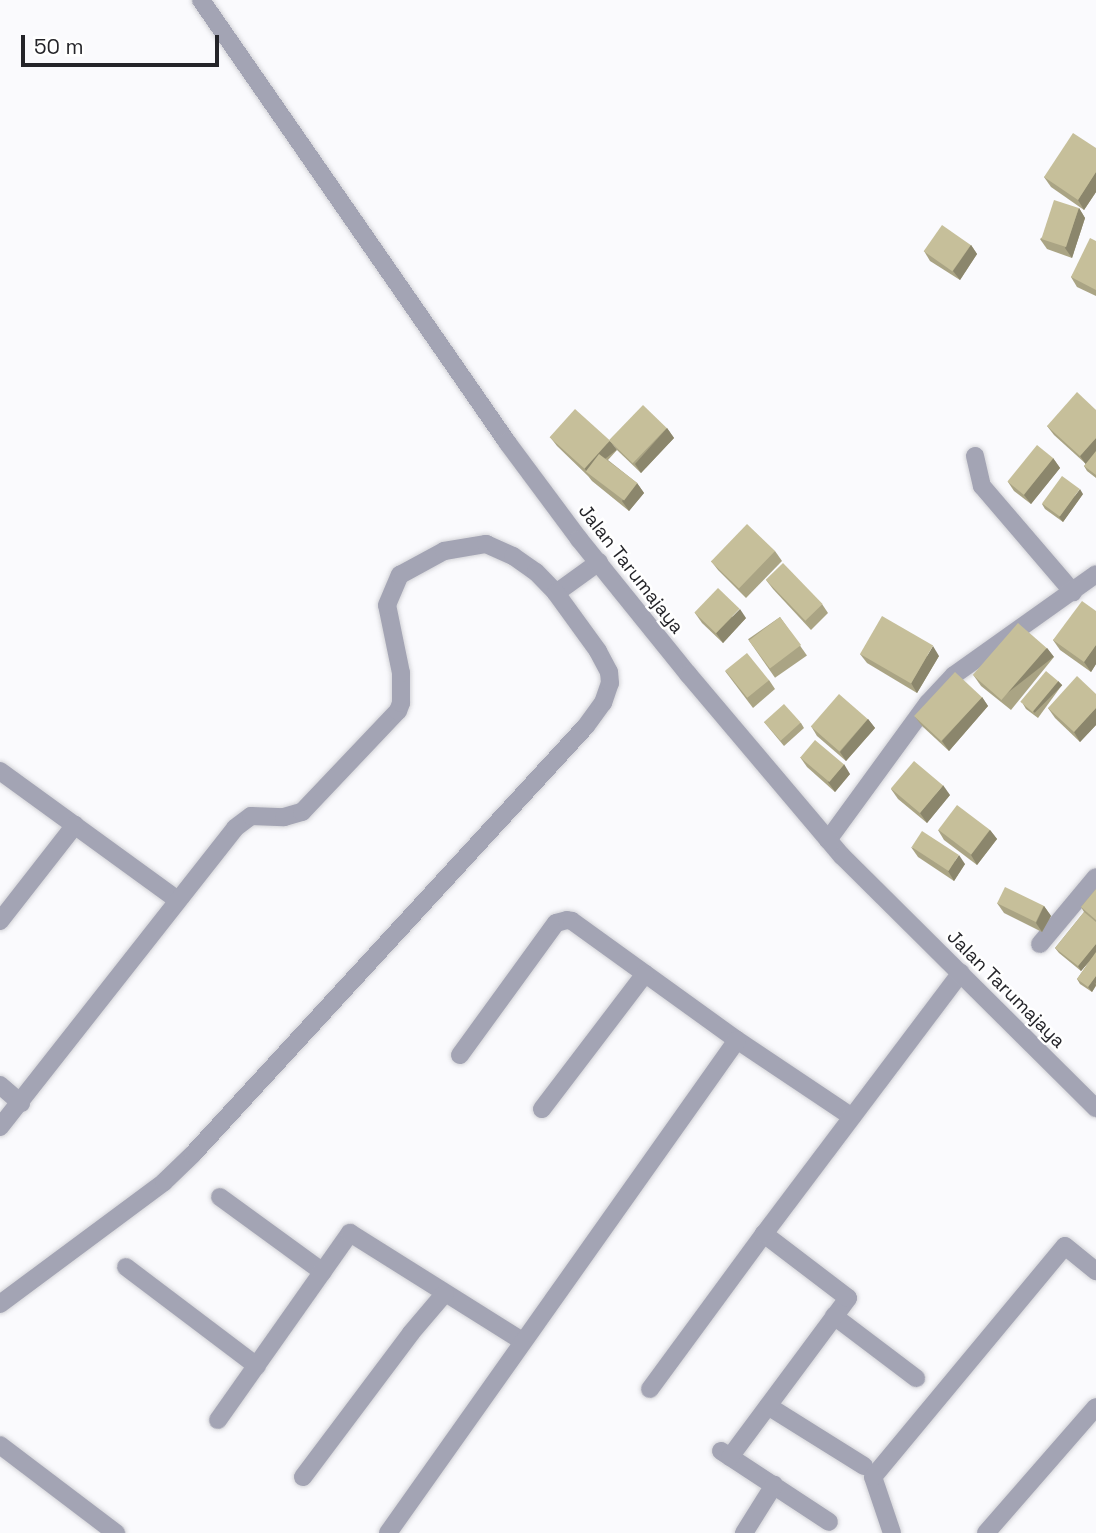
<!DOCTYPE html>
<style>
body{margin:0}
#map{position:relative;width:1096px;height:1533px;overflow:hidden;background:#fafafd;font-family:"Space Grotesk",sans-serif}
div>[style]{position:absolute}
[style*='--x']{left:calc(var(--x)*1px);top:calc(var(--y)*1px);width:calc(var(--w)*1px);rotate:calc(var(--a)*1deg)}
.roads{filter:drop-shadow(0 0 2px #d3d3d7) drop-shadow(0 0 2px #d3d3d7)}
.minor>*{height:18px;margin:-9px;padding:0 9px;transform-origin:9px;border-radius:9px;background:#a3a4b4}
.tertiary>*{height:18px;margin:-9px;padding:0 9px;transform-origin:9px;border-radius:9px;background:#a3a4b4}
.wall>*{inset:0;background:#aaa484;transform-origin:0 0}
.shaded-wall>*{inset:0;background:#8b866c;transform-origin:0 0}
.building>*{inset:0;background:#c6bf9a;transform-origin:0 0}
span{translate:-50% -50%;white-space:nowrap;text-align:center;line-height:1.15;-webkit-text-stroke:5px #fff;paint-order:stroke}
.street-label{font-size:19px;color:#242429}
.scale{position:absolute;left:21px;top:35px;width:198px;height:32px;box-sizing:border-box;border:4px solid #242429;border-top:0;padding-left:9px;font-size:21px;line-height:24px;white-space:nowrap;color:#242429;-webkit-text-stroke:5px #fff;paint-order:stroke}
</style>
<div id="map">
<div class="roads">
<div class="minor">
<i style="--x:975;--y:456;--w:31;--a:77"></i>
<i style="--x:982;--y:486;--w:140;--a:49.4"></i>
<i style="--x:0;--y:771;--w:218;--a:36"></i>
<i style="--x:828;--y:840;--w:170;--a:-53.9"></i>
<i style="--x:928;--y:703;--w:38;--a:-47"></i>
<i style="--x:954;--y:675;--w:174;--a:-35.4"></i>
<i style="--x:0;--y:921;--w:122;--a:-52"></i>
<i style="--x:1040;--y:944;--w:87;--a:-50.1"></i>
<i style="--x:460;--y:1055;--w:163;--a:-54"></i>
<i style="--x:556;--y:923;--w:11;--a:-15"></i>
<i style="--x:567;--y:920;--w:5;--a:11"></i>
<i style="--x:572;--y:921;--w:203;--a:35.8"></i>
<i style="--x:737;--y:1040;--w:138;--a:33.8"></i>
<i style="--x:0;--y:1085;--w:28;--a:41"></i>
<i style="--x:542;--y:1109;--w:170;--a:-52.7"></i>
<i style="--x:0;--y:1127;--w:380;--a:-51.8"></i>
<i style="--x:235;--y:828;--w:20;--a:-37"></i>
<i style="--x:251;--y:816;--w:33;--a:2"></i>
<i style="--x:284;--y:817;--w:19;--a:-16"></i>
<i style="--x:302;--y:812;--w:139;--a:-46.5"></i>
<i style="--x:398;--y:711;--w:9;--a:-69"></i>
<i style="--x:401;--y:703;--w:30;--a:-90"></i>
<i style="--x:401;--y:673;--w:69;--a:-101.6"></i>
<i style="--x:387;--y:605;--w:33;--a:-67"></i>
<i style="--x:400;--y:575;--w:50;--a:-28.6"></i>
<i style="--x:444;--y:551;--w:43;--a:-9.5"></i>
<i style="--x:486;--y:544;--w:30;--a:24"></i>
<i style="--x:513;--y:556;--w:28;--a:35"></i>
<i style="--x:536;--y:572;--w:29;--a:46"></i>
<i style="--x:556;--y:593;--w:53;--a:-35.8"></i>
<i style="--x:220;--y:1197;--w:127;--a:36.1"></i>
<i style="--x:126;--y:1267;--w:164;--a:37.1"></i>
<i style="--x:0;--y:1304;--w:204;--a:-36.6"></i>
<i style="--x:164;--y:1182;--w:40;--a:-44"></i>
<i style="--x:193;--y:1154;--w:581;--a:-47.44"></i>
<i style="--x:586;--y:726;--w:29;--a:-54"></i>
<i style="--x:603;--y:703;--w:21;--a:-71"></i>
<i style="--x:610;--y:683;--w:11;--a:-95"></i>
<i style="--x:609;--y:672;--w:24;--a:-118"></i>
<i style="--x:598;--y:651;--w:72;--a:-125.9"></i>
<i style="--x:834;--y:1316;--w:103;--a:37.1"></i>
<i style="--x:650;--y:1389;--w:192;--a:-53.7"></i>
<i style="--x:768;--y:1406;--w:113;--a:32"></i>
<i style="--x:218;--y:1420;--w:229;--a:-54.8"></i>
<i style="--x:350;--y:1233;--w:203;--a:32.1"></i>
<i style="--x:0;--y:1445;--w:146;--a:37.2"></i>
<i style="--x:721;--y:1451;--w:129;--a:33.3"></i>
<i style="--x:730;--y:1457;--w:198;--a:-53.4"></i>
<i style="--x:848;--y:1298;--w:106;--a:-142.7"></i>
<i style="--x:764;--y:1234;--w:327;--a:-53"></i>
<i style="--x:303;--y:1477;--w:180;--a:-53.1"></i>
<i style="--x:411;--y:1333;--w:52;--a:-49.6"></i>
<i style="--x:388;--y:1533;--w:604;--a:-54.7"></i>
<i style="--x:744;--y:1533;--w:57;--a:-58"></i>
<i style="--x:892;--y:1533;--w:59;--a:-108.7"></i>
<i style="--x:873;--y:1477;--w:300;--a:-50.3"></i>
<i style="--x:1065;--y:1246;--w:40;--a:39"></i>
<i style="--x:986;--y:1533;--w:167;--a:-48.9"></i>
</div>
<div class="tertiary">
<i style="--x:201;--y:0;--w:538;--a:55.3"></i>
<i style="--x:507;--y:442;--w:121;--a:53.4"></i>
<i style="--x:579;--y:539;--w:174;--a:51.1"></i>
<i style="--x:688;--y:674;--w:238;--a:49.8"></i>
<i style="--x:842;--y:856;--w:358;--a:44.8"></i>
</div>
</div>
<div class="wall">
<i style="clip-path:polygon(1096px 148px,1096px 192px,1084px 210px,1051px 187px,1044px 177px)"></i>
<i style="clip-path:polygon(1079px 208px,1085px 218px,1072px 258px,1047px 249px,1040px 239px)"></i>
<i style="clip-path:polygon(1096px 241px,1096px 296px,1077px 287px,1071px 277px)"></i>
<i style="clip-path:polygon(971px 245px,977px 254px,960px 280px,930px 261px,924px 251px)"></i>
<i style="clip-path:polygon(1096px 410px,1096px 478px,1087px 471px,1084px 466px,1086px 464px,1054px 435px,1047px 426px)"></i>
<i style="clip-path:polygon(667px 428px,674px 438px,641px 473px,617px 450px,610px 441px)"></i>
<i style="clip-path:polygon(550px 437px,610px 441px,617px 450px,608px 460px,637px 483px,644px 493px,629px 511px,592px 481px,588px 476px,557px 446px)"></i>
<i style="clip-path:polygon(1053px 458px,1060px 468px,1031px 504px,1014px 491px,1008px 482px)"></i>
<i style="clip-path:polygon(1083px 494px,1063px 522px,1045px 509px,1042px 504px)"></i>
<i style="clip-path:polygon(775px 551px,782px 561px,746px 598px,718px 570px,711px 561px)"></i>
<i style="clip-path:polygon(766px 580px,822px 604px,828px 613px,811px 630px,773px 589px)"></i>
<i style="clip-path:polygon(1096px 611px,1096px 664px,1091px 672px,1060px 650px,1053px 640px)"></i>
<i style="clip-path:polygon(695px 613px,746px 618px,723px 643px,702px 623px)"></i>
<i style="left:780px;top:617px;width:47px;height:39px;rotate:55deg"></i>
<i style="clip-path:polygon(1047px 648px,1054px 657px,1011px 710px,981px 686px,974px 676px)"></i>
<i style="clip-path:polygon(860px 654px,939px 656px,917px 693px,867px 663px)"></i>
<i style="clip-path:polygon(725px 671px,769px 680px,775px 689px,753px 708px)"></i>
<i style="clip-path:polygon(1058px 681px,1062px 685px,1038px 718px,1026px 709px,1023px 704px)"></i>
<i style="clip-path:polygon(1096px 694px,1096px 725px,1080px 742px,1055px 718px,1048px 708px)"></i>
<i style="clip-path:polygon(982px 697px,988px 706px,949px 751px,922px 726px,915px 717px)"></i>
<i style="clip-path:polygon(868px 719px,875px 728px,846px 761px,817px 736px,811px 726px)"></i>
<i style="clip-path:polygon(764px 722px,801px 723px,804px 728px,784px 746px)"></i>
<i style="clip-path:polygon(800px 757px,850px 774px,835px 792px,807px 767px)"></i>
<i style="clip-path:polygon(891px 789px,950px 795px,927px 823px,898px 799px)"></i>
<i style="clip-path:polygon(938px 830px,990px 830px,997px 839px,977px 865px,944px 840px)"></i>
<i style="clip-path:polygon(911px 847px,965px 864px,954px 881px,918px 857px)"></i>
<i style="clip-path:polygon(1096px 889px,1096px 986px,1092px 992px,1080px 984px,1077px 979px,1089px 962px,1081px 971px,1059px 953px,1055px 948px,1084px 912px,1081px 907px)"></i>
<i style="clip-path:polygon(997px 903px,1044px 906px,1051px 916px,1042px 932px,1004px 913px)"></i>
</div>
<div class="shaded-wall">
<i style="clip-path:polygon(1096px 172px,1096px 192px,1084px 210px,1078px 200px)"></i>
<i style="clip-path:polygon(1079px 208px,1085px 218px,1072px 258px,1065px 248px)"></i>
<i style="clip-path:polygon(971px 245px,977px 254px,960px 280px,953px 271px)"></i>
<i style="clip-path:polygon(667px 428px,674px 438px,641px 473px,635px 464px)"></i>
<i style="clip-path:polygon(1096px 438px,1096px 455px,1087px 466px,1080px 456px)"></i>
<i style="left:610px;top:441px;width:11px;height:37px;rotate:52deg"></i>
<i style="clip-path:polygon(1053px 458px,1060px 468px,1031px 504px,1024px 495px)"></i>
<i style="clip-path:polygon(637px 483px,644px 493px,629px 511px,622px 501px)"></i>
<i style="clip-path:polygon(1080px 489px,1083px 494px,1063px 522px,1059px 517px)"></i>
<i style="clip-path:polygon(740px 609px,746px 618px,723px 643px,716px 633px)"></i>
<i style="clip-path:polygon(1096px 645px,1096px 664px,1091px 672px,1084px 662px)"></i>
<i style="clip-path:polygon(933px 646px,939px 656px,917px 693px,911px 683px)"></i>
<i style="left:1047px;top:648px;width:11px;height:67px;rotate:52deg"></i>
<i style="left:1058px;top:681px;width:6px;height:39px;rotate:45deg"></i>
<i style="clip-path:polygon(982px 697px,988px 706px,949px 751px,942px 741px)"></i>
<i style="clip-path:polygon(1096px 708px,1096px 725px,1080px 742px,1074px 732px)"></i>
<i style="clip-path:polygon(868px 719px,875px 728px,846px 761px,840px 752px)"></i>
<i style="clip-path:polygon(844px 764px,850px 774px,835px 792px,828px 782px)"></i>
<i style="clip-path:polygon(943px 785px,950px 795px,927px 823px,920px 813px)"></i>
<i style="clip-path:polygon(990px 830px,997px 839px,977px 865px,971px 855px)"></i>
<i style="clip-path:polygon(959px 855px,965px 864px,954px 881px,948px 871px)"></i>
<i style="clip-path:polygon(1044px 906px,1051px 916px,1042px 932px,1036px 923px)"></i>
<i style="clip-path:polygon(1096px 944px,1096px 953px,1081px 971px,1078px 966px)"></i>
<i style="clip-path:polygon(1096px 976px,1096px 984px,1094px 982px,1096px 985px,1092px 992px,1088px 987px)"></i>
</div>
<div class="building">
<i style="clip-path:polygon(1073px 133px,1096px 148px,1096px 172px,1078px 200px,1044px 177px)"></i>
<i style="left:1054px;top:200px;width:26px;height:41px;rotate:18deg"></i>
<i style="left:942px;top:225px;width:35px;height:32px;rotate:35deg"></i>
<i style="clip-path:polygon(1090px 238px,1096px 241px,1096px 290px,1071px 277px)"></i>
<i style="clip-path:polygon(1077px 392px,1096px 410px,1096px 438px,1080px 456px,1047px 426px)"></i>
<i style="left:643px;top:405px;width:33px;height:49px;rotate:44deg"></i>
<i style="left:575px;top:409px;width:47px;height:38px;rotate:42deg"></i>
<i style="left:1037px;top:445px;width:21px;height:47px;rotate:39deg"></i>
<i style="clip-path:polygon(1096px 451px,1096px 475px,1084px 466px)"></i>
<i style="left:599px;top:454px;width:48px;height:22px;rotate:37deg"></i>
<i style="left:1062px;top:476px;width:22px;height:34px;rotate:36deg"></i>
<i style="left:747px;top:524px;width:39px;height:52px;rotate:44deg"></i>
<i style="left:783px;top:563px;width:57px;height:24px;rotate:46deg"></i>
<i style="left:718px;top:588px;width:30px;height:34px;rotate:44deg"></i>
<i style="clip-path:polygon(1082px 601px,1096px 611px,1096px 645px,1084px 662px,1053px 640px)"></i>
<i style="left:882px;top:616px;width:59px;height:44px;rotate:30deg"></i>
<i style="left:780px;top:617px;width:35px;height:39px;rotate:53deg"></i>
<i style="left:1018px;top:623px;width:38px;height:69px;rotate:41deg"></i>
<i style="left:747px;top:653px;width:35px;height:28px;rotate:51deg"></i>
<i style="left:1046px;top:671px;width:16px;height:40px;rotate:40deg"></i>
<i style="left:955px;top:672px;width:37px;height:60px;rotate:43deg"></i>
<i style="clip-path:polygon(1077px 676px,1096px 694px,1096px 708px,1074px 732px,1048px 708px)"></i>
<i style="left:839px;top:694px;width:38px;height:43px;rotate:41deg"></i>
<i style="left:784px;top:704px;width:25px;height:27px;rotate:48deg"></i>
<i style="left:815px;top:740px;width:38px;height:23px;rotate:40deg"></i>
<i style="left:914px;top:761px;width:38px;height:36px;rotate:40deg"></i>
<i style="left:957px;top:805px;width:41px;height:31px;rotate:37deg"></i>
<i style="left:922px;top:831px;width:44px;height:19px;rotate:33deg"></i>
<i style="left:1005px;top:887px;width:43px;height:18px;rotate:26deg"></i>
<i style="clip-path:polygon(1096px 889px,1096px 920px,1081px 907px)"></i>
<i style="clip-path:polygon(1084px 912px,1096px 922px,1096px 944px,1078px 966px,1055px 948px)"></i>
<i style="clip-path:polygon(1096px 952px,1096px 976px,1088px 987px,1077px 979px)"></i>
</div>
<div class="street-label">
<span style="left:631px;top:569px;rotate:52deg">Jalan Tarumajaya</span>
<span style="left:1006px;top:989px;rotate:45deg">Jalan Tarumajaya</span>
</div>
<div class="scale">50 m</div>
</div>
